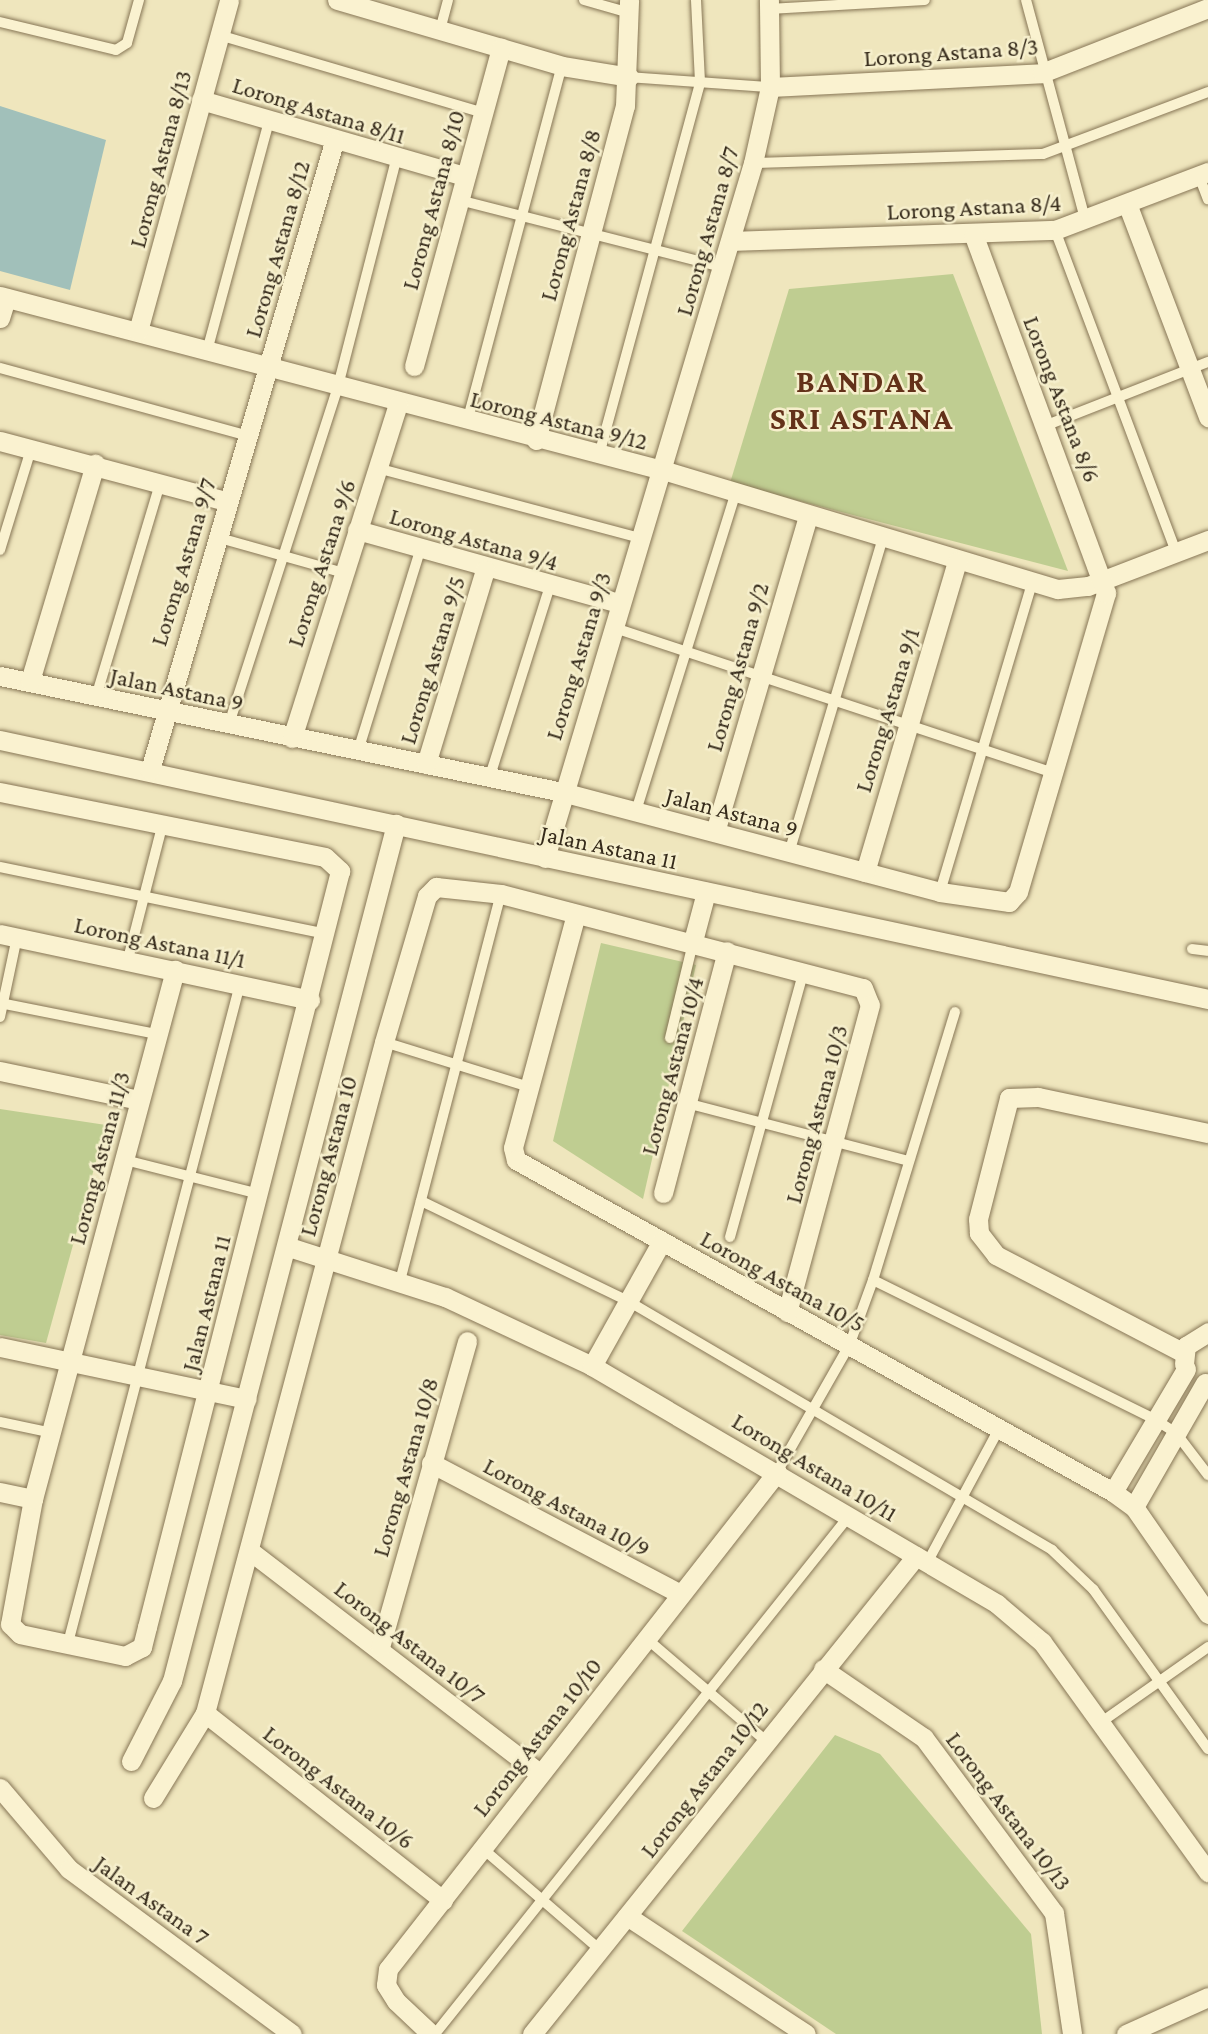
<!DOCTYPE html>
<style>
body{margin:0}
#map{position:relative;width:1208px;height:2034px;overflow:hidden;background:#efe6bd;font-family:"Crimson Pro",serif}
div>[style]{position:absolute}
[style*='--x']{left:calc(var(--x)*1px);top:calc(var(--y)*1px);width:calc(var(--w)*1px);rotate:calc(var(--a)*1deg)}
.green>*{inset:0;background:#bfcd91}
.water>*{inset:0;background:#a1c0ba}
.roads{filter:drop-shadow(0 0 2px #877656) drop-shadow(0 0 2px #877656)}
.service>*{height:10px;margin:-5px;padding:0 5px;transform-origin:5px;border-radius:5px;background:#faf2d0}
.minor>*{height:19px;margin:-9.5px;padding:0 9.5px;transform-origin:9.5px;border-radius:9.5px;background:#faf2d0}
span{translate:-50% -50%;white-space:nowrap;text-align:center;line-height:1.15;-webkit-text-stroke:5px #f6efcc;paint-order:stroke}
.street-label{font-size:24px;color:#362b1b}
.district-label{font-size:32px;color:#633119;font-weight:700;letter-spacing:2px}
</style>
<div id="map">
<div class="green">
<i style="clip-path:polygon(953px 274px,1068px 571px,730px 483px,789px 289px)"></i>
<i style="clip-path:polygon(601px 943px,696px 965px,643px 1199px,553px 1141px)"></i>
<i style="clip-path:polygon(0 1109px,106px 1125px,46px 1343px,0 1335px)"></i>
<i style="clip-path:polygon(835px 1735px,880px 1754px,1031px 1934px,1042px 2034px,836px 2034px,682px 1931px)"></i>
</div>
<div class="water">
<i style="clip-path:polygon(0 106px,106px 140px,70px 290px,0 271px)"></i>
</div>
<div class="roads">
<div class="service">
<i style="--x:584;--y:0;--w:48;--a:15.8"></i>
<i style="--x:1026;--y:0;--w:227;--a:74.9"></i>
<i style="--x:769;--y:9;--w:156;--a:-3.3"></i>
<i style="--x:0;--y:22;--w:119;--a:13.6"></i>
<i style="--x:116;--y:50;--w:13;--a:-32"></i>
<i style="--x:127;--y:43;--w:45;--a:-74.4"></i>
<i style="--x:440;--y:30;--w:31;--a:-75"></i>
<i style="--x:219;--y:35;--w:273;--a:16.4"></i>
<i style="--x:629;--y:77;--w:141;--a:4.1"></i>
<i style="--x:753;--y:163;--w:290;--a:-1.8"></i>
<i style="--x:1043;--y:154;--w:176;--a:-20.6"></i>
<i style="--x:1199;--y:176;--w:25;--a:69"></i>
<i style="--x:459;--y:200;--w:271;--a:14.3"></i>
<i style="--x:1055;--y:230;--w:344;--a:69.4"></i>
<i style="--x:207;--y:351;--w:238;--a:-74.9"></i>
<i style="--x:0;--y:368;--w:258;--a:15.3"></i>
<i style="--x:467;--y:422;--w:368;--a:-75.1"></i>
<i style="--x:1047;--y:425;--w:173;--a:-21.4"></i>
<i style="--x:599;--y:455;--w:386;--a:-74.8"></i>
<i style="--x:700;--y:82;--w:82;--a:-92.8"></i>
<i style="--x:377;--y:468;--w:273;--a:14.9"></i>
<i style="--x:216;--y:537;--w:133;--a:15.7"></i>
<i style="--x:0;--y:550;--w:106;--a:-72.9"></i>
<i style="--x:612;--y:627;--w:465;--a:18.3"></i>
<i style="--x:96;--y:697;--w:223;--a:-73.3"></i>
<i style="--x:229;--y:724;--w:355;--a:-72.1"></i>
<i style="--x:338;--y:386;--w:233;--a:-75.6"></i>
<i style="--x:358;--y:751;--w:209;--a:-72.8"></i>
<i style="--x:490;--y:776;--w:199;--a:-72.5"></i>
<i style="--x:636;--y:811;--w:334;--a:-72.6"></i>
<i style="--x:789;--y:853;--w:329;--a:-73.4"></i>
<i style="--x:0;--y:867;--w:332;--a:11.6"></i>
<i style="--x:940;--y:892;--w:322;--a:-73.4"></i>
<i style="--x:1192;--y:949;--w:16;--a:7"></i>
<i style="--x:128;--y:959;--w:136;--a:-75.6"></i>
<i style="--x:0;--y:1003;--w:160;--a:11.2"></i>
<i style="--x:955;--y:1012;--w:280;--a:107"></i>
<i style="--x:873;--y:1280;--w:316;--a:26.3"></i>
<i style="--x:1156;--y:1420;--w:24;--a:33"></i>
<i style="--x:1176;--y:1433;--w:53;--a:52.7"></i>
<i style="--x:0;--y:1017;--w:82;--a:-78"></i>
<i style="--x:670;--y:1038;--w:98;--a:-76.4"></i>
<i style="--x:384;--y:1042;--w:152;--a:17.2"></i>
<i style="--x:690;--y:1104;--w:226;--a:14.6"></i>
<i style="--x:125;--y:1160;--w:138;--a:14.2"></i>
<i style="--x:421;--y:1201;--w:230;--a:25.8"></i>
<i style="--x:628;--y:1301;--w:492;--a:30.4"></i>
<i style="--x:1052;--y:1550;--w:57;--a:43.6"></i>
<i style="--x:1093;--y:1589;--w:197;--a:54.3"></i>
<i style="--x:730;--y:1237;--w:276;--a:-74.5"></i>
<i style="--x:400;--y:1281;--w:400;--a:-75.4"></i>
<i style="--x:0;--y:1422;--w:53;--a:11.9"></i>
<i style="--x:777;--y:1472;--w:145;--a:-60.3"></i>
<i style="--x:849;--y:1346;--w:70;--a:-70"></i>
<i style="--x:927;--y:1563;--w:152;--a:-61.8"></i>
<i style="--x:647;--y:1639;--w:155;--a:40.6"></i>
<i style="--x:68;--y:1643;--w:681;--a:-75.37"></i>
<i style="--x:1100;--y:1723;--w:132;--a:-35.1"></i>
<i style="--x:482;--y:1848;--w:155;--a:40.8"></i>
<i style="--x:435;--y:2034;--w:663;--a:-51.37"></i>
</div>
<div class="minor">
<i style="--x:337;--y:0;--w:234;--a:16.3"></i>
<i style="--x:562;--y:66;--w:68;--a:9.3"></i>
<i style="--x:770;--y:87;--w:272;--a:-2.9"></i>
<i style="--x:1042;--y:73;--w:178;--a:-21.4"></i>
<i style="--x:201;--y:100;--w:274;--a:16.1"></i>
<i style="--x:1128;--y:206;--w:226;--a:69.2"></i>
<i style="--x:732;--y:241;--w:323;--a:-2"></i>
<i style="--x:1055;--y:230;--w:164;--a:-20.8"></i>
<i style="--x:0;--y:296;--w:689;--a:14.72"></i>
<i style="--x:666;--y:471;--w:409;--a:16.8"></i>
<i style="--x:1058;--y:589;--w:30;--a:-6"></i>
<i style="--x:1088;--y:586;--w:129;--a:-21"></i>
<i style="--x:0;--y:318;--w:21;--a:-73"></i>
<i style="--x:138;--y:331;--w:343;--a:-74.6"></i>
<i style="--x:414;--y:366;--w:330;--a:-74.7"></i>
<i style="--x:536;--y:440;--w:346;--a:-75.1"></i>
<i style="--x:625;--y:106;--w:106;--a:-87.8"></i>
<i style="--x:0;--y:441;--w:233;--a:14.9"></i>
<i style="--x:357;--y:530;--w:271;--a:15.6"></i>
<i style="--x:0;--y:676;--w:574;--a:11.66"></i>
<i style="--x:562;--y:792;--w:391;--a:14.8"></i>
<i style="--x:940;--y:892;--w:70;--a:8.2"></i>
<i style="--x:1009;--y:902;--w:13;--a:-48"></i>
<i style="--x:1018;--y:892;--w:312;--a:-73.6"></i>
<i style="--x:1106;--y:593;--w:381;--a:-110.3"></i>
<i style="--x:30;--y:681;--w:227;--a:-73.3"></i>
<i style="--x:292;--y:738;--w:350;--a:-72.4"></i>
<i style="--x:0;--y:740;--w:1235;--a:12.1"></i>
<i style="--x:426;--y:764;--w:203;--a:-73.1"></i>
<i style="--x:150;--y:770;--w:654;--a:-73.67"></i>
<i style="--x:0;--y:792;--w:331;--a:11.3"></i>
<i style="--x:325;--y:857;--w:21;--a:43"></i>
<i style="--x:340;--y:871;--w:780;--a:104.32"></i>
<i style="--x:147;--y:1627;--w:21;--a:104"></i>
<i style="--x:142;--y:1647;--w:19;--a:152"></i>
<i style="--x:125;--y:1656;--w:107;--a:-168.2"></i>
<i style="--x:20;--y:1634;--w:14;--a:-135"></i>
<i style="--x:10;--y:1624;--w:127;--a:-79.6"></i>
<i style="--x:33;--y:1499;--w:548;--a:-74.97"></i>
<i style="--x:715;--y:832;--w:329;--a:-73.6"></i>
<i style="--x:545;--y:858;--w:725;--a:-73.34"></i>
<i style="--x:753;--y:163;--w:78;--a:-77.4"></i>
<i style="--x:770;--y:87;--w:87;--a:-90.7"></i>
<i style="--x:865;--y:872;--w:324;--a:-73.5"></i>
<i style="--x:576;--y:914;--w:242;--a:105.1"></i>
<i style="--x:513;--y:1148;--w:12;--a:76"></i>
<i style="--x:516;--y:1160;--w:683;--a:29.08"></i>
<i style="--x:1113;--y:1492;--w:26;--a:36"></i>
<i style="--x:1134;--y:1507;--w:130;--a:55.3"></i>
<i style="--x:0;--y:934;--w:317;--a:12"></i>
<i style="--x:693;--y:941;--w:51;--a:-75.1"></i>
<i style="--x:0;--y:1071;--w:142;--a:11.8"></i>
<i style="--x:663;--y:1193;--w:250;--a:-75.2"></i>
<i style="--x:289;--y:1247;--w:164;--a:17.8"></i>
<i style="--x:445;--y:1297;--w:162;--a:25.1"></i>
<i style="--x:592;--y:1366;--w:470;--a:30.4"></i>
<i style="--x:997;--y:1604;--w:59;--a:40.2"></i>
<i style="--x:1042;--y:1642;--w:284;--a:54.2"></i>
<i style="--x:0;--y:1347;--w:252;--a:11.9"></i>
<i style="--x:1184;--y:1353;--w:212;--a:-152.5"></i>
<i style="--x:996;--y:1255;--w:28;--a:-128"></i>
<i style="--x:979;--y:1233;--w:14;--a:-94"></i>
<i style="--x:978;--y:1219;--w:125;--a:-75.6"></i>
<i style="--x:1009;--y:1098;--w:29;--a:-2"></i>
<i style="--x:1038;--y:1097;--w:174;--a:12"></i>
<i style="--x:1184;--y:1364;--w:18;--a:-84"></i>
<i style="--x:1186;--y:1346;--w:26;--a:-32"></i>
<i style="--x:592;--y:1366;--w:143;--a:-60.8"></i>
<i style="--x:431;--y:1463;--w:282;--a:27.7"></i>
<i style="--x:0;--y:1492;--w:34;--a:12"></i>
<i style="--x:1113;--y:1492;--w:143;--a:-59.3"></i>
<i style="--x:1134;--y:1507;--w:143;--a:-60.2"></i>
<i style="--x:250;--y:1551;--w:364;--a:37.5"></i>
<i style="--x:380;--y:1647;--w:318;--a:-74.1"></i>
<i style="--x:823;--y:1669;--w:122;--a:34.3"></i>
<i style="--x:924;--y:1738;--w:218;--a:53.4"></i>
<i style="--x:1054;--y:1913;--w:122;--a:81.5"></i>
<i style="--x:205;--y:1713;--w:303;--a:38.2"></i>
<i style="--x:131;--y:1761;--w:90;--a:-62.9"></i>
<i style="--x:172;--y:1681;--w:886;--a:-75.35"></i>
<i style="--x:0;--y:1788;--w:106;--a:49.6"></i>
<i style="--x:69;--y:1869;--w:277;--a:36.5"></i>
<i style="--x:153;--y:1798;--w:100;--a:-58.5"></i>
<i style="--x:205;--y:1713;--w:694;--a:-75.06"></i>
<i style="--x:384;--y:1042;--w:152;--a:-73.6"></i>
<i style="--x:427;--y:896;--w:13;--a:-45"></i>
<i style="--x:436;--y:887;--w:65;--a:6.1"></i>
<i style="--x:501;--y:894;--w:374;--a:14.6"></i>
<i style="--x:863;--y:988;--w:18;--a:68"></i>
<i style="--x:870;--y:1005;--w:318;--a:105.1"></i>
<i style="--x:627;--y:1916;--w:214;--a:33.4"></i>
<i style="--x:431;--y:2034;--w:48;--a:-136.7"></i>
<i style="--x:396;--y:2001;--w:19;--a:-122"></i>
<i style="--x:386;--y:1985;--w:16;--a:-83"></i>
<i style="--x:388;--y:1969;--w:631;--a:-51.95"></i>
<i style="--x:532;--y:2034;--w:613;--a:-51.22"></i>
<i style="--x:1126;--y:2034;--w:90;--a:-24.3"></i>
</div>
</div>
<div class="street-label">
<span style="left:951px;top:52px;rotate:-4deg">Lorong Astana 8/3</span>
<span style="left:319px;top:110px;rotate:17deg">Lorong Astana 8/11</span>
<span style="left:160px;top:159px;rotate:-75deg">Lorong Astana 8/13</span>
<span style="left:433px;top:200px;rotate:-75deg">Lorong Astana 8/10</span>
<span style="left:974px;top:207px;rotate:-3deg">Lorong Astana 8/4</span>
<span style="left:570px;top:215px;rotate:-75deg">Lorong Astana 8/8</span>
<span style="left:707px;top:231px;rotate:-74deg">Lorong Astana 8/7</span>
<span style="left:277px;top:249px;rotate:-74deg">Lorong Astana 8/12</span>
<span style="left:1062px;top:399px;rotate:69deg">Lorong Astana 8/6</span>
<span style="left:559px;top:420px;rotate:14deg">Lorong Astana 9/12</span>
<span style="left:474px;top:539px;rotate:16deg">Lorong Astana 9/4</span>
<span style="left:183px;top:562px;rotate:-73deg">Lorong Astana 9/7</span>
<span style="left:321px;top:563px;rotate:-72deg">Lorong Astana 9/6</span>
<span style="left:578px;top:656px;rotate:-73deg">Lorong Astana 9/3</span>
<span style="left:432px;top:660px;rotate:-73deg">Lorong Astana 9/5</span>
<span style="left:737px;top:667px;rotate:-74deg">Lorong Astana 9/2</span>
<span style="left:177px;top:689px;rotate:12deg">Jalan Astana 9</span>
<span style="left:887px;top:710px;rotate:-73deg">Lorong Astana 9/1</span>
<span style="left:732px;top:812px;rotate:15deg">Jalan Astana 9</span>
<span style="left:609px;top:847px;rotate:12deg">Jalan Astana 11</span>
<span style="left:160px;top:942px;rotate:12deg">Lorong Astana 11/1</span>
<span style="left:672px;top:1066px;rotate:-75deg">Lorong Astana 10/4</span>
<span style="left:816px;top:1114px;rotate:-75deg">Lorong Astana 10/3</span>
<span style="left:328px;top:1156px;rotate:-75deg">Lorong Astana 10</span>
<span style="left:99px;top:1158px;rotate:-75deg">Lorong Astana 11/3</span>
<span style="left:783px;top:1281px;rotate:29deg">Lorong Astana 10/5</span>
<span style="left:206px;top:1303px;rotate:-76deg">Jalan Astana 11</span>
<span style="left:405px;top:1467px;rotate:-74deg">Lorong Astana 10/8</span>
<span style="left:815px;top:1467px;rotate:31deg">Lorong Astana 10/11</span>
<span style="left:567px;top:1507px;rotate:28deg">Lorong Astana 10/9</span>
<span style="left:410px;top:1642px;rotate:38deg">Lorong Astana 10/7</span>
<span style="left:537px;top:1737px;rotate:-52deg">Lorong Astana 10/10</span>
<span style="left:704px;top:1779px;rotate:-52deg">Lorong Astana 10/12</span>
<span style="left:339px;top:1787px;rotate:38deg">Lorong Astana 10/6</span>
<span style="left:1009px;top:1811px;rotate:53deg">Lorong Astana 10/13</span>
<span style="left:152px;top:1900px;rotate:36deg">Jalan Astana 7</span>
</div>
<div class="district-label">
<span style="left:862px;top:400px">BANDAR<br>SRI ASTANA</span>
</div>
</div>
